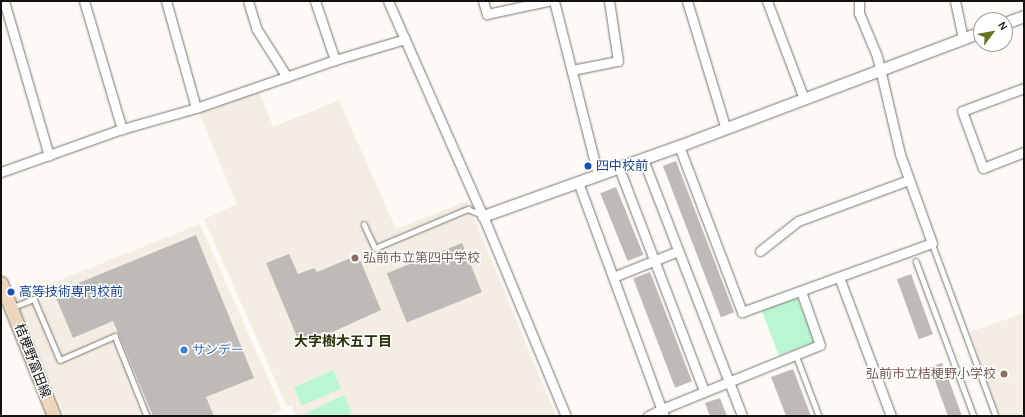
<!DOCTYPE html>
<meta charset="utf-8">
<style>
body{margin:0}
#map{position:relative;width:1025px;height:417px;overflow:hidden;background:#fdfaf6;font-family:Karla,"Noto Sans JP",sans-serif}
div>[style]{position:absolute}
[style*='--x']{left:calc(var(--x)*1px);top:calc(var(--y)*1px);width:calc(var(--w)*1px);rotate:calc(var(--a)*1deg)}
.built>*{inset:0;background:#f4ede3}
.green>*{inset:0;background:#baf6d2;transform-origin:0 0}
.building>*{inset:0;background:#bdbab7;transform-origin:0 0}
.roads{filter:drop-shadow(0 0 1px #767370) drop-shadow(0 0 1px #767370)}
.service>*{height:4.5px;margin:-2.25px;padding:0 2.25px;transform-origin:2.25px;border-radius:2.25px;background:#fff}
.minor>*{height:9px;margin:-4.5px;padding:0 4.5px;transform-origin:4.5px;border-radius:4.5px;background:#fff}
.tertiary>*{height:11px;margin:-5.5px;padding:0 5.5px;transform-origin:5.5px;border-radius:5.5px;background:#fff}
.secondary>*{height:13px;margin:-6.5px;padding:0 6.5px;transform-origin:6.5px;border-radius:6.5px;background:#edd6bb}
.dots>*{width:11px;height:11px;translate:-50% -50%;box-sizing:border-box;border:2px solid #fff;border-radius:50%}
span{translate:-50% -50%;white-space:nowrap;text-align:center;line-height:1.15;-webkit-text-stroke:3px #fff;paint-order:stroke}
.transit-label{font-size:13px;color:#164399}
.left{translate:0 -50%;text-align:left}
.education-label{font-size:13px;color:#785e54}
.right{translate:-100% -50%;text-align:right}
.shop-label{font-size:13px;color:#366cbe}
.street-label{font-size:13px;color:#131211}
.neighbourhood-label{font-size:14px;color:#2a3007;font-weight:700}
.frame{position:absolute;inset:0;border:2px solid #131211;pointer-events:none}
.north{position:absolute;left:973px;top:12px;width:40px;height:40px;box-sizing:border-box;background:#fff;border:1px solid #a1a0a0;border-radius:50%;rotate:58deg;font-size:11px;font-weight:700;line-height:16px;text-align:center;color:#131211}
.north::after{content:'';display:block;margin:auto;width:14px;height:18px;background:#69741f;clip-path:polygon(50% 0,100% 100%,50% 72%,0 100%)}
</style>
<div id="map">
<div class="built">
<i style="clip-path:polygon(259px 92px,273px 127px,339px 100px,396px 229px,467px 201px,556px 416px,296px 416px,292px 405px,287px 407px,204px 219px,237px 204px,199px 113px)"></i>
<i style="clip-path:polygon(200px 224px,282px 410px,268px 416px,65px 416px,15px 298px)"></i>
<i style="clip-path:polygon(1024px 313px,1024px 416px,999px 416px,970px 332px)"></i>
</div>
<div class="green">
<i style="left:797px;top:297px;width:48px;height:38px;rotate:69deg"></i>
<i style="left:333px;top:370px;width:20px;height:43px;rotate:66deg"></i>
<i style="clip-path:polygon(344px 395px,352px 413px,346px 416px,306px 416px,305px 414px)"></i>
</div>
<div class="building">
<i style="left:676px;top:161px;width:162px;height:14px;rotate:69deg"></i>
<i style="left:616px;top:187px;width:73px;height:17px;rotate:68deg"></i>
<i style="clip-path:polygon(196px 235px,254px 378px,206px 397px,214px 416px,153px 416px,113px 321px,73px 338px,54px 293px)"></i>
<i style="left:462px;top:243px;width:53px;height:81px;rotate:68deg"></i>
<i style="clip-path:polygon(289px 254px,298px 274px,314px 268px,317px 272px,358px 255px,381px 310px,326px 335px,323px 332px,300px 344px,266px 263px)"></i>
<i style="left:650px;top:272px;width:117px;height:18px;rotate:69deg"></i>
<i style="left:911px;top:274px;width:64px;height:15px;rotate:70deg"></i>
<i style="clip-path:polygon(942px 363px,947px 375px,962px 416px,948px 416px,930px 367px)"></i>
<i style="clip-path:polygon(793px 369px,811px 416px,786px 416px,771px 377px)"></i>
<i style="clip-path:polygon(720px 398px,727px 416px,710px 416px,705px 403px)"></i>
</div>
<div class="roads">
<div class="service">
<i style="--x:364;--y:224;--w:26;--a:65"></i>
<i style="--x:375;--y:248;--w:101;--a:-22.8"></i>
<i style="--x:468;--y:209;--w:15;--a:23"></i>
<i style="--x:932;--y:243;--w:184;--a:69.7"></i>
<i style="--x:916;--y:261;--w:165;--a:69.5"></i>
<i style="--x:13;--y:307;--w:22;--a:-21"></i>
<i style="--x:34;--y:299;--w:66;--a:66.9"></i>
<i style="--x:60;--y:360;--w:60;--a:-23.6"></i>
<i style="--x:115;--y:336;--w:86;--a:68.2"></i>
<i style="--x:796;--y:355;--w:65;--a:69.3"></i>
</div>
<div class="minor">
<i style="--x:4;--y:1;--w:161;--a:73.8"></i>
<i style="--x:84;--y:1;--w:134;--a:73.5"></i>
<i style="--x:166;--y:1;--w:111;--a:74.3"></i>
<i style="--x:248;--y:1;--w:28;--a:73"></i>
<i style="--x:256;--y:28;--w:58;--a:57.7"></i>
<i style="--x:315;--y:1;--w:62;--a:71.3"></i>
<i style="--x:388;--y:1;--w:235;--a:66.2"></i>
<i style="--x:483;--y:216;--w:217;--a:67.5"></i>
<i style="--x:483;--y:1;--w:14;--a:73"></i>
<i style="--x:487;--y:14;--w:62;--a:-12"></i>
<i style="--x:554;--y:1;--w:179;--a:75.8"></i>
<i style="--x:687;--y:1;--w:134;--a:73.1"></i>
<i style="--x:767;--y:1;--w:105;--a:69.3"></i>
<i style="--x:955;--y:1;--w:39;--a:78"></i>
<i style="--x:572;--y:70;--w:47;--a:-11.1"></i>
<i style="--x:618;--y:61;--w:61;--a:-98.5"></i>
<i style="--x:1024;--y:88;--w:66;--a:159.6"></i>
<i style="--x:962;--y:111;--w:61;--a:69.8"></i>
<i style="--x:983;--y:168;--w:44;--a:-21.3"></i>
<i style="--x:679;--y:146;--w:178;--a:69.2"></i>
<i style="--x:742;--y:312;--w:202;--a:-20"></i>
<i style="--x:932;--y:243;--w:95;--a:-109.8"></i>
<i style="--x:900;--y:154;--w:101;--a:-103.2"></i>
<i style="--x:877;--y:56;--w:47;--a:-112.7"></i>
<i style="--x:859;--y:13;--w:12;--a:-90"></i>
<i style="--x:643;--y:159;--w:275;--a:68.9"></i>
<i style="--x:619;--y:168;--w:239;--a:69.1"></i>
<i style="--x:1;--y:172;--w:128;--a:-19.6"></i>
<i style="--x:122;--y:129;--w:77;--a:-15.8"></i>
<i style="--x:196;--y:108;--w:147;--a:-19.1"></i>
<i style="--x:335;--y:60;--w:73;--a:-16.7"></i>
<i style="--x:578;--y:182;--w:249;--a:69.8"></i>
<i style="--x:760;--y:251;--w:48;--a:-38.3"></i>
<i style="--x:798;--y:221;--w:118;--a:-20.3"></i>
<i style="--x:613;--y:277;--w:70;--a:-21.8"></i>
<i style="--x:839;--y:277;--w:148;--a:69.5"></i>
<i style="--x:648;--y:416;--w:16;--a:-27"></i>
<i style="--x:662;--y:409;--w:170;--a:-22.1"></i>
<i style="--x:820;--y:345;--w:57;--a:-109.4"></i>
</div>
<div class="tertiary">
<i style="--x:1005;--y:23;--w:20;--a:-20"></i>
<i style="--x:483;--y:216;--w:208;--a:-19.7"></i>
<i style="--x:679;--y:146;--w:323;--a:-20.7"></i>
</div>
<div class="secondary">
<i style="--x:1;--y:283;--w:143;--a:68.3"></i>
</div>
</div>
<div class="dots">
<i style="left:588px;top:166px;background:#1a4fb4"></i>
<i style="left:355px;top:258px;background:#8d6e63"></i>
<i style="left:11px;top:292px;background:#1a4fb4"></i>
<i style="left:184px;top:350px;background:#3f7fe0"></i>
<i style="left:1004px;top:374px;background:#8d6e63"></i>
</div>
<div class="transit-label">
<span class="left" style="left:596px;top:166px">四中校前</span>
<span class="left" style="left:19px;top:292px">高等技術専門校前</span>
</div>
<div class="education-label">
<span class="left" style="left:363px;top:258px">弘前市立第四中学校</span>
<span class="right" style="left:996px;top:374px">弘前市立桔梗野小学校</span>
</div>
<div class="shop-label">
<span class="left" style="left:192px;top:350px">サンデー</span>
</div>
<div class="street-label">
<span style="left:32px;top:361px;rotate:69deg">桔梗野富田線</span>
</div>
<div class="neighbourhood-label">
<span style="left:343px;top:342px">大字樹木五丁目</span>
</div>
<div class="frame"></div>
<div class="north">N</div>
</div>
